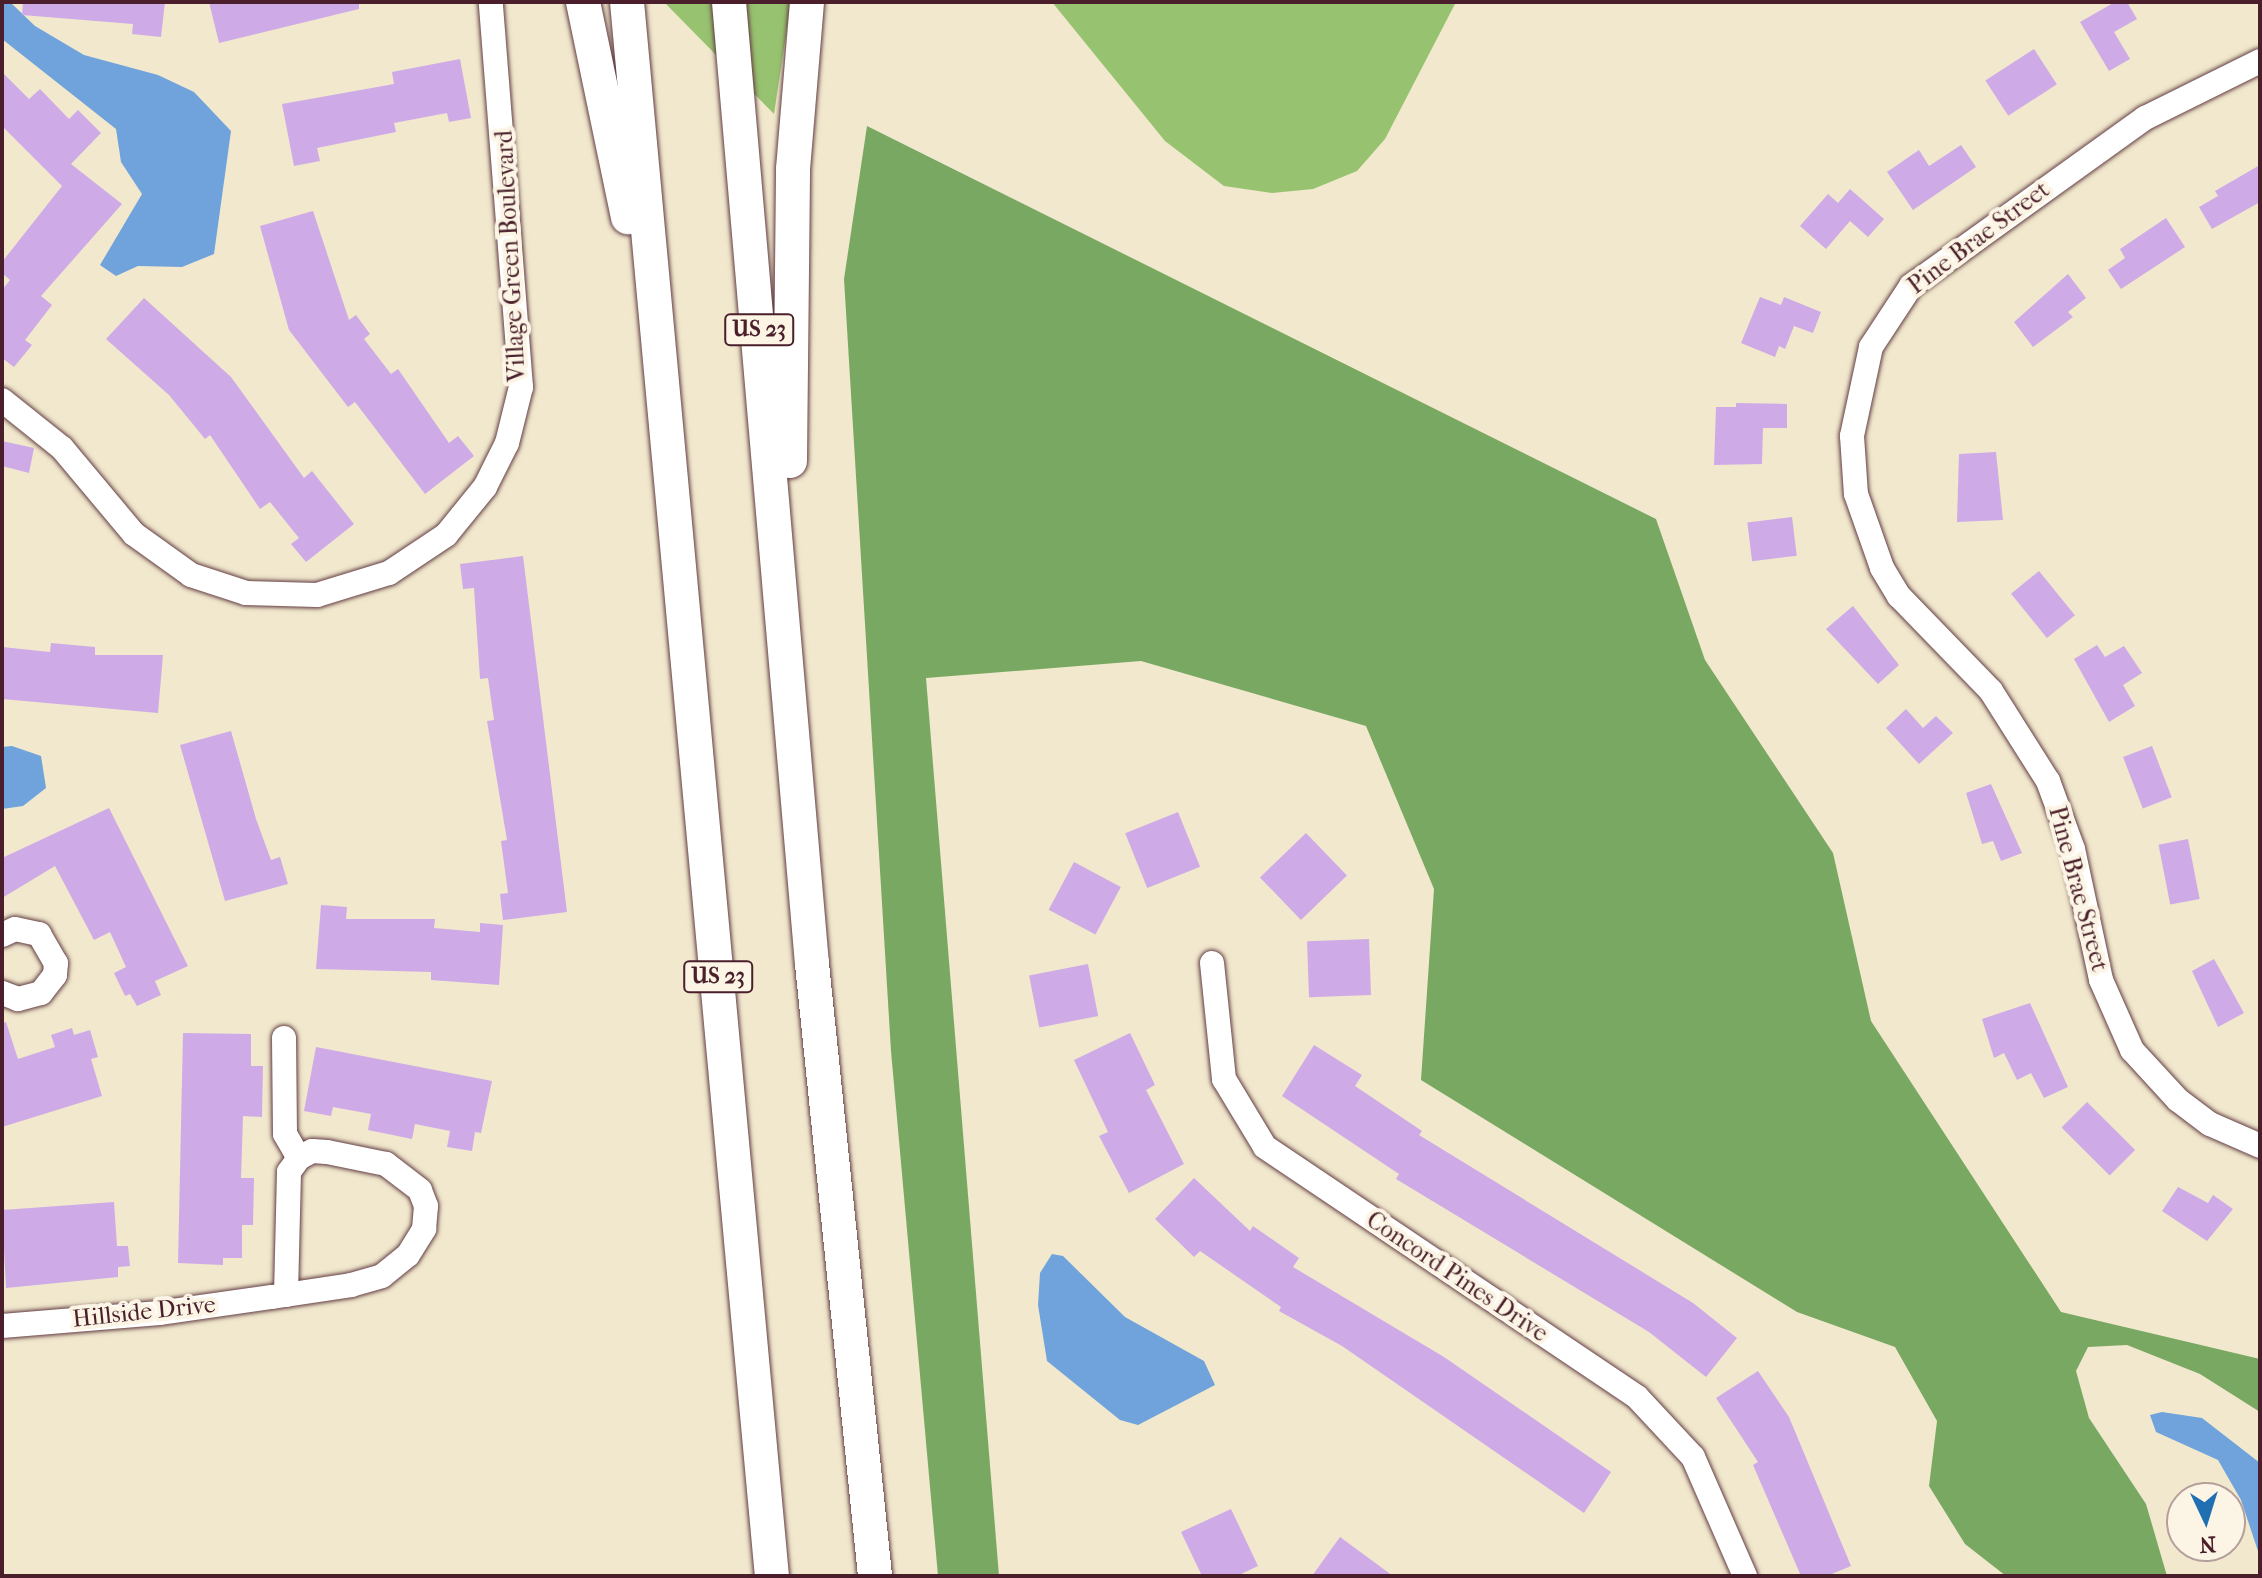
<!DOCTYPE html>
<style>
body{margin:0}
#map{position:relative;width:2262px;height:1578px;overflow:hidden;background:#f1e8cd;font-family:"IM FELL French Canon",serif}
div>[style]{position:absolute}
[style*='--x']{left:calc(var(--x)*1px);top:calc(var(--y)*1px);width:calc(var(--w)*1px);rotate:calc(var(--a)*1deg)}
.green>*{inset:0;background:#97c26f}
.forest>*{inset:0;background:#79a862}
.water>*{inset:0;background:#70a3db}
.building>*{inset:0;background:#ceabe7;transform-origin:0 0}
.roads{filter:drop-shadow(0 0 2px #633d43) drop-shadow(0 0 2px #633d43)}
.minor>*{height:24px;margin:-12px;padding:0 12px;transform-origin:12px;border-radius:12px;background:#fff}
.highway>*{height:34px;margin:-17px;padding:0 17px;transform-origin:17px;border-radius:17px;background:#fff}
span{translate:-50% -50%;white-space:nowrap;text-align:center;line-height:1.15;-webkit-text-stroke:8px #fcf5e5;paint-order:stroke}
.shield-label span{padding:2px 6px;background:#fcf5e5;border:2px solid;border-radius:6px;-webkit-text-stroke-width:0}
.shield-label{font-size:22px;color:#4a1f2b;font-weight:700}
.street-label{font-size:24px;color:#4a1f2b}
.frame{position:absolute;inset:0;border:4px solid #4a1f2b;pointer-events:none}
.north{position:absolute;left:2166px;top:1482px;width:80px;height:80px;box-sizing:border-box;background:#fcf5e5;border:2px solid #b59f9b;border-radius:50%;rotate:176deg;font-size:22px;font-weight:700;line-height:32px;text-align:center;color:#4a1f2b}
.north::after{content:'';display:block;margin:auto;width:28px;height:36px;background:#1f6fb2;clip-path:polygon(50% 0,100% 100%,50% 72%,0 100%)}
</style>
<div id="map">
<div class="green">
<i style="clip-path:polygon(664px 2px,791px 2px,774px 114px)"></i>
<i style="clip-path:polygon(1052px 2px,1456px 2px,1385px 139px,1357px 171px,1313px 189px,1272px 193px,1224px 186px,1165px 141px)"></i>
</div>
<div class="forest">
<i style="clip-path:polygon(867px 126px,1656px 519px,1705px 660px,1833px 853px,1871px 1021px,2061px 1312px,2260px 1359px,2260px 1412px,2200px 1374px,2127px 1345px,2088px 1347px,2076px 1371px,2089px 1418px,2146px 1504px,2167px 1576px,2006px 1576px,1965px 1544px,1929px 1486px,1937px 1421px,1895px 1347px,1797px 1312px,1421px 1080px,1434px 889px,1366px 726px,1141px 661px,926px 678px,999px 1576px,938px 1576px,891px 1051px,844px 279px)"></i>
</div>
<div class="water">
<i style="clip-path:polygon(2px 2px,10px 2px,35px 26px,84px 55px,158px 75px,194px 92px,231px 131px,214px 254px,182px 267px,138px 266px,116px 276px,100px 265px,142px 194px,121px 162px,116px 129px,2px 39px)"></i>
<i style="clip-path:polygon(12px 746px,41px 756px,46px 788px,23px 806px,2px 809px,2px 747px)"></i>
<i style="clip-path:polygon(1052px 1254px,1063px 1256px,1125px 1317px,1204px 1361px,1215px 1385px,1138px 1425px,1120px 1420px,1047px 1361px,1038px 1305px,1040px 1273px)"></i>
<i style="clip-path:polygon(2162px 1412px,2202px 1418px,2260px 1463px,2260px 1557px,2241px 1500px,2218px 1460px,2156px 1432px,2150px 1415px)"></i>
</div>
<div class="building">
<i style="clip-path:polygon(23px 2px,165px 2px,161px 37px,132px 34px,133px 24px,22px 15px)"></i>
<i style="clip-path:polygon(209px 2px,359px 2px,359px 9px,219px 43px)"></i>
<i style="clip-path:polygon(2115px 2px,2127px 2px,2137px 19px,2114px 32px,2130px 59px,2109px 71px,2080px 22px)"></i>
<i style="left:2034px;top:49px;width:42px;height:58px;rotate:57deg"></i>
<i style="clip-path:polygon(460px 59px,471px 118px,449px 122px,447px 113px,394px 123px,396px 132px,317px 148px,320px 161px,294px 166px,282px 104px,394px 84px,392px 72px)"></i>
<i style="clip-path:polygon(2px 72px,29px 99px,40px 89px,69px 119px,78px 110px,101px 133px,71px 164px,122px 204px,41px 296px,52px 305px,25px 340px,32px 345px,14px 367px,2px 358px,2px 290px,10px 280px,2px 273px,2px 262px,62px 186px,2px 126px)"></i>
<i style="clip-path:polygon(1961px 145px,1976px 167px,1913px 210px,1887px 172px,1919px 150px,1929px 166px)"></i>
<i style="clip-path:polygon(2260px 165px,2260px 202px,2212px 229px,2199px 207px,2218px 196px,2215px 191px)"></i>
<i style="clip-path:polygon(1850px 189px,1884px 219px,1868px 237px,1850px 221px,1826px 249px,1800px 226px,1828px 194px,1838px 203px)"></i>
<i style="clip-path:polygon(313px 211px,349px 320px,356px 315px,370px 334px,364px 339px,391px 374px,398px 369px,449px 443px,458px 436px,474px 456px,425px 494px,355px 402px,348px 407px,289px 330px,260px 226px)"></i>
<i style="clip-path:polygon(2166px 218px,2185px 247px,2121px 289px,2108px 270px,2125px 258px,2120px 249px)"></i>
<i style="clip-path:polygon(2068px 274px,2086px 298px,2068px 312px,2073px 317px,2033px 347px,2014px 322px)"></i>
<i style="clip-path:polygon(1760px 297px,1781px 305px,1784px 297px,1821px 312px,1813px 333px,1794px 326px,1785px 349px,1779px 346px,1775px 357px,1741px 343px)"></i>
<i style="clip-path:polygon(144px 298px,231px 377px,304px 478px,312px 471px,354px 524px,306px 562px,291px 544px,299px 538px,270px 502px,260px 509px,210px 435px,205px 439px,169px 395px,106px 339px)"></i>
<i style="clip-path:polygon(1736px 403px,1787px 404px,1787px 428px,1763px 428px,1762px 464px,1714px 465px,1716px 407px,1736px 407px)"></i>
<i style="clip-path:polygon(2px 441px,34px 448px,29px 473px,2px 466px)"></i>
<i style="clip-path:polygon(1996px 452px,2003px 520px,1957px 522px,1959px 454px)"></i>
<i style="left:1792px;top:517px;width:39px;height:45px;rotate:83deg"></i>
<i style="clip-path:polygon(523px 556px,567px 912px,503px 920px,500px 894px,508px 893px,501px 841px,507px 840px,487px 721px,494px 720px,488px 678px,480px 679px,474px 588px,463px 589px,460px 564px)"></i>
<i style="left:2039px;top:571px;width:57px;height:36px;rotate:51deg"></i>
<i style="clip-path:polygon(1853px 606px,1899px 665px,1878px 684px,1826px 629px)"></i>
<i style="clip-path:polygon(51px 643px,95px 647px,95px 655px,163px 655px,158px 713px,2px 699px,2px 647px,50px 652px)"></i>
<i style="clip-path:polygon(2097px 645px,2105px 657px,2124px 646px,2142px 673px,2123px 685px,2135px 706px,2109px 722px,2074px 659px)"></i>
<i style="clip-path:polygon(1906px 709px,1923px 728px,1936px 716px,1953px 733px,1919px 764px,1886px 728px)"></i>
<i style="clip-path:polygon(231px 731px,256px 819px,271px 860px,280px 857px,288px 884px,225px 901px,180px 745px)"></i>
<i style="left:2152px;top:746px;width:55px;height:31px;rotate:69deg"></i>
<i style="clip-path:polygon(1991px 784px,2022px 853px,2001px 861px,1993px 841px,1982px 844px,1966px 793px)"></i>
<i style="clip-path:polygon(109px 808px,188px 966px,155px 981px,161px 995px,137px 1006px,130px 994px,125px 996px,114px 973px,126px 967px,110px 932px,94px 940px,55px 866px,2px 898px,2px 858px)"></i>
<i style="left:1178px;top:812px;width:59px;height:57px;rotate:68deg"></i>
<i style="left:1306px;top:833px;width:59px;height:64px;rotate:46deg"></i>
<i style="left:2188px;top:839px;width:61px;height:30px;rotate:79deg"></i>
<i style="left:1074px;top:862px;width:53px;height:54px;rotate:28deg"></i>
<i style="clip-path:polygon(321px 905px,347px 907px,346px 919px,435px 919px,434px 928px,480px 932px,480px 923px,503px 925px,499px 985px,431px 980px,431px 972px,316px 969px)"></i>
<i style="left:1369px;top:939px;width:56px;height:62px;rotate:88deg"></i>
<i style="clip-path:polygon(2214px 959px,2244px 1013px,2218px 1027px,2192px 971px)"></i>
<i style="left:1088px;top:964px;width:53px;height:60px;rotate:79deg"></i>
<i style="clip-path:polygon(2030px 1003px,2068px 1087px,2044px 1098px,2031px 1073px,2017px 1080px,2004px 1053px,1994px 1058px,1982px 1019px)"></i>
<i style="clip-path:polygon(6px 1022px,18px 1059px,55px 1047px,51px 1035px,72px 1028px,74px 1035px,90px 1030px,98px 1057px,91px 1059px,102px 1096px,2px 1127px,2px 1023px)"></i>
<i style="clip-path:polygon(183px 1033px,251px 1034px,251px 1066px,263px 1066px,262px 1117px,243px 1116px,241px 1178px,254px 1178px,253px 1225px,242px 1225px,242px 1258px,223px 1258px,223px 1265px,178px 1263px)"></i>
<i style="clip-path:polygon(1130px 1033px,1155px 1085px,1146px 1090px,1184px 1164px,1129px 1193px,1099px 1136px,1108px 1132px,1074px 1060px)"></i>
<i style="clip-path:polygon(1314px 1045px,1362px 1075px,1355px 1086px,1422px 1131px,1419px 1135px,1693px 1303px,1737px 1338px,1706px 1377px,1649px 1332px,1396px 1179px,1399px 1174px,1282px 1096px)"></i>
<i style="clip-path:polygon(316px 1047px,492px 1081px,481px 1133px,475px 1132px,472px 1151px,447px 1147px,450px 1131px,415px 1124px,412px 1139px,368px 1130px,371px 1114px,333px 1107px,331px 1116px,304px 1111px)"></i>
<i style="left:2087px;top:1102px;width:68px;height:36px;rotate:45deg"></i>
<i style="clip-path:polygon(1194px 1178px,1250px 1231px,1253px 1226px,1299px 1258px,1293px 1267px,1444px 1357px,1611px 1472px,1584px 1513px,1342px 1346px,1279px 1311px,1281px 1307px,1200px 1251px,1194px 1257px,1155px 1219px)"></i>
<i style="clip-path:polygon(2178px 1187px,2208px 1203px,2213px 1195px,2233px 1209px,2207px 1241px,2162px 1211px)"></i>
<i style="clip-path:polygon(114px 1202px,117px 1246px,128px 1246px,130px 1266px,118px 1267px,118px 1277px,6px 1288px,2px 1210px)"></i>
<i style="clip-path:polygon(1758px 1371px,1789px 1417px,1851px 1566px,1827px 1576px,1801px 1576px,1753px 1465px,1758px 1462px,1716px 1398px)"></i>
<i style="clip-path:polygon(1231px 1509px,1258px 1566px,1237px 1576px,1202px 1576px,1181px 1532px)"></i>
<i style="clip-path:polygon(1340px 1537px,1393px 1576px,1312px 1576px)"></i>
</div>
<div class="roads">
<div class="minor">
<i style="--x:2260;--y:61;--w:128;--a:153.6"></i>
<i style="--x:2145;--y:118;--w:288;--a:144.3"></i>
<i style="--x:1911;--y:286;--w:73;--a:123.3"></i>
<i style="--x:1871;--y:347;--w:91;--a:102.1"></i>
<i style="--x:1852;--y:436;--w:58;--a:86.1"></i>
<i style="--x:1856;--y:494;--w:78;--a:70.6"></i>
<i style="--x:1882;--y:568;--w:33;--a:59"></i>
<i style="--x:1899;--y:596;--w:132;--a:45.9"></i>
<i style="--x:1991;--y:691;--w:107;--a:57.7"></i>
<i style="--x:2048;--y:781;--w:72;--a:69.8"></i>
<i style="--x:2073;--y:849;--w:134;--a:77.9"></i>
<i style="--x:2101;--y:980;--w:77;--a:66.1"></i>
<i style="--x:2132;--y:1050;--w:68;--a:47.4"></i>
<i style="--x:2178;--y:1100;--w:40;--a:37"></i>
<i style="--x:2210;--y:1124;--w:55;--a:23.7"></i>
<i style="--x:2;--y:400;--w:77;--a:38.7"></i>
<i style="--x:62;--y:448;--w:112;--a:50.1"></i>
<i style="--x:134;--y:534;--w:70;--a:35.7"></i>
<i style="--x:191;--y:575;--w:58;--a:18.1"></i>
<i style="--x:246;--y:593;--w:71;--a:1.6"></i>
<i style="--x:317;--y:595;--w:75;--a:-17"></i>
<i style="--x:389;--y:573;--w:69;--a:-33.7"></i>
<i style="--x:446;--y:535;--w:62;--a:-50.9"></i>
<i style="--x:485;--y:487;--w:49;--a:-63.4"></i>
<i style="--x:507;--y:443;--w:58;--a:-76"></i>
<i style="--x:521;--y:387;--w:386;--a:-94.5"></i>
<i style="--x:2;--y:935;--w:14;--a:-25"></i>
<i style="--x:15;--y:929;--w:25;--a:12"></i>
<i style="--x:39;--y:934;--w:34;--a:60"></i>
<i style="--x:56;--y:963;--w:12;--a:95"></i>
<i style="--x:55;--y:975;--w:23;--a:128"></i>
<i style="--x:41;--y:993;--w:24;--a:165"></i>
<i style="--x:18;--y:999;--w:17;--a:-159"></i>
<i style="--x:1212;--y:963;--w:117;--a:84.1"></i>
<i style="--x:1224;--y:1079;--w:79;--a:58.9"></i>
<i style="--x:1265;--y:1147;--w:448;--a:33.9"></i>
<i style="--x:1637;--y:1397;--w:82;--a:47"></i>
<i style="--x:1693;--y:1457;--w:130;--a:66.4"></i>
<i style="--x:284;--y:1038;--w:96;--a:89.4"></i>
<i style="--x:285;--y:1134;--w:28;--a:60"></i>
<i style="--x:2;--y:1326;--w:158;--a:-4.7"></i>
<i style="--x:159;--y:1313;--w:114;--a:-8.1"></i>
<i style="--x:272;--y:1297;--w:80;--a:-8.6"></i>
<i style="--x:351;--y:1285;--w:32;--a:-16"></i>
<i style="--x:382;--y:1276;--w:33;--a:-39"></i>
<i style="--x:408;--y:1255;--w:31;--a:-58"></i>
<i style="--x:424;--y:1229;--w:23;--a:-85"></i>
<i style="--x:426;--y:1206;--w:17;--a:-111"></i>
<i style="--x:420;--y:1190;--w:43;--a:-142.6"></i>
<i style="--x:386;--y:1164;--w:60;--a:-168.5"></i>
<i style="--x:327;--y:1152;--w:15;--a:-176"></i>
<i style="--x:312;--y:1151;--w:15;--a:152"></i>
<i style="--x:299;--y:1158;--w:17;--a:126"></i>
<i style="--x:289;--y:1172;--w:123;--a:91.4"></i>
</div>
<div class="highway">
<i style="--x:583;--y:2;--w:220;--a:78.2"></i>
<i style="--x:627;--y:2;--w:1581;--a:84.74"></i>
<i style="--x:729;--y:2;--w:966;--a:85.07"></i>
<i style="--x:812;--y:964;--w:615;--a:84.12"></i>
<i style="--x:790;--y:461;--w:292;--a:-89.4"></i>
<i style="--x:793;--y:169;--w:168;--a:-85.2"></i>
</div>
</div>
<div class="shield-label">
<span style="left:759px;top:330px">US 23</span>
<span style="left:718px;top:977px">US 23</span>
</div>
<div class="street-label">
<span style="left:1979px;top:238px;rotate:-37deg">Pine Brae Street</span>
<span style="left:511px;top:256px;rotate:-93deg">Village Green Boulevard</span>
<span style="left:2078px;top:889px;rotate:75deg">Pine Brae Street</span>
<span style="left:1457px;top:1277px;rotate:34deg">Concord Pines Drive</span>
<span style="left:144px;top:1312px;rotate:-6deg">Hillside Drive</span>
</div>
<div class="frame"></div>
<div class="north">N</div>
</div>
